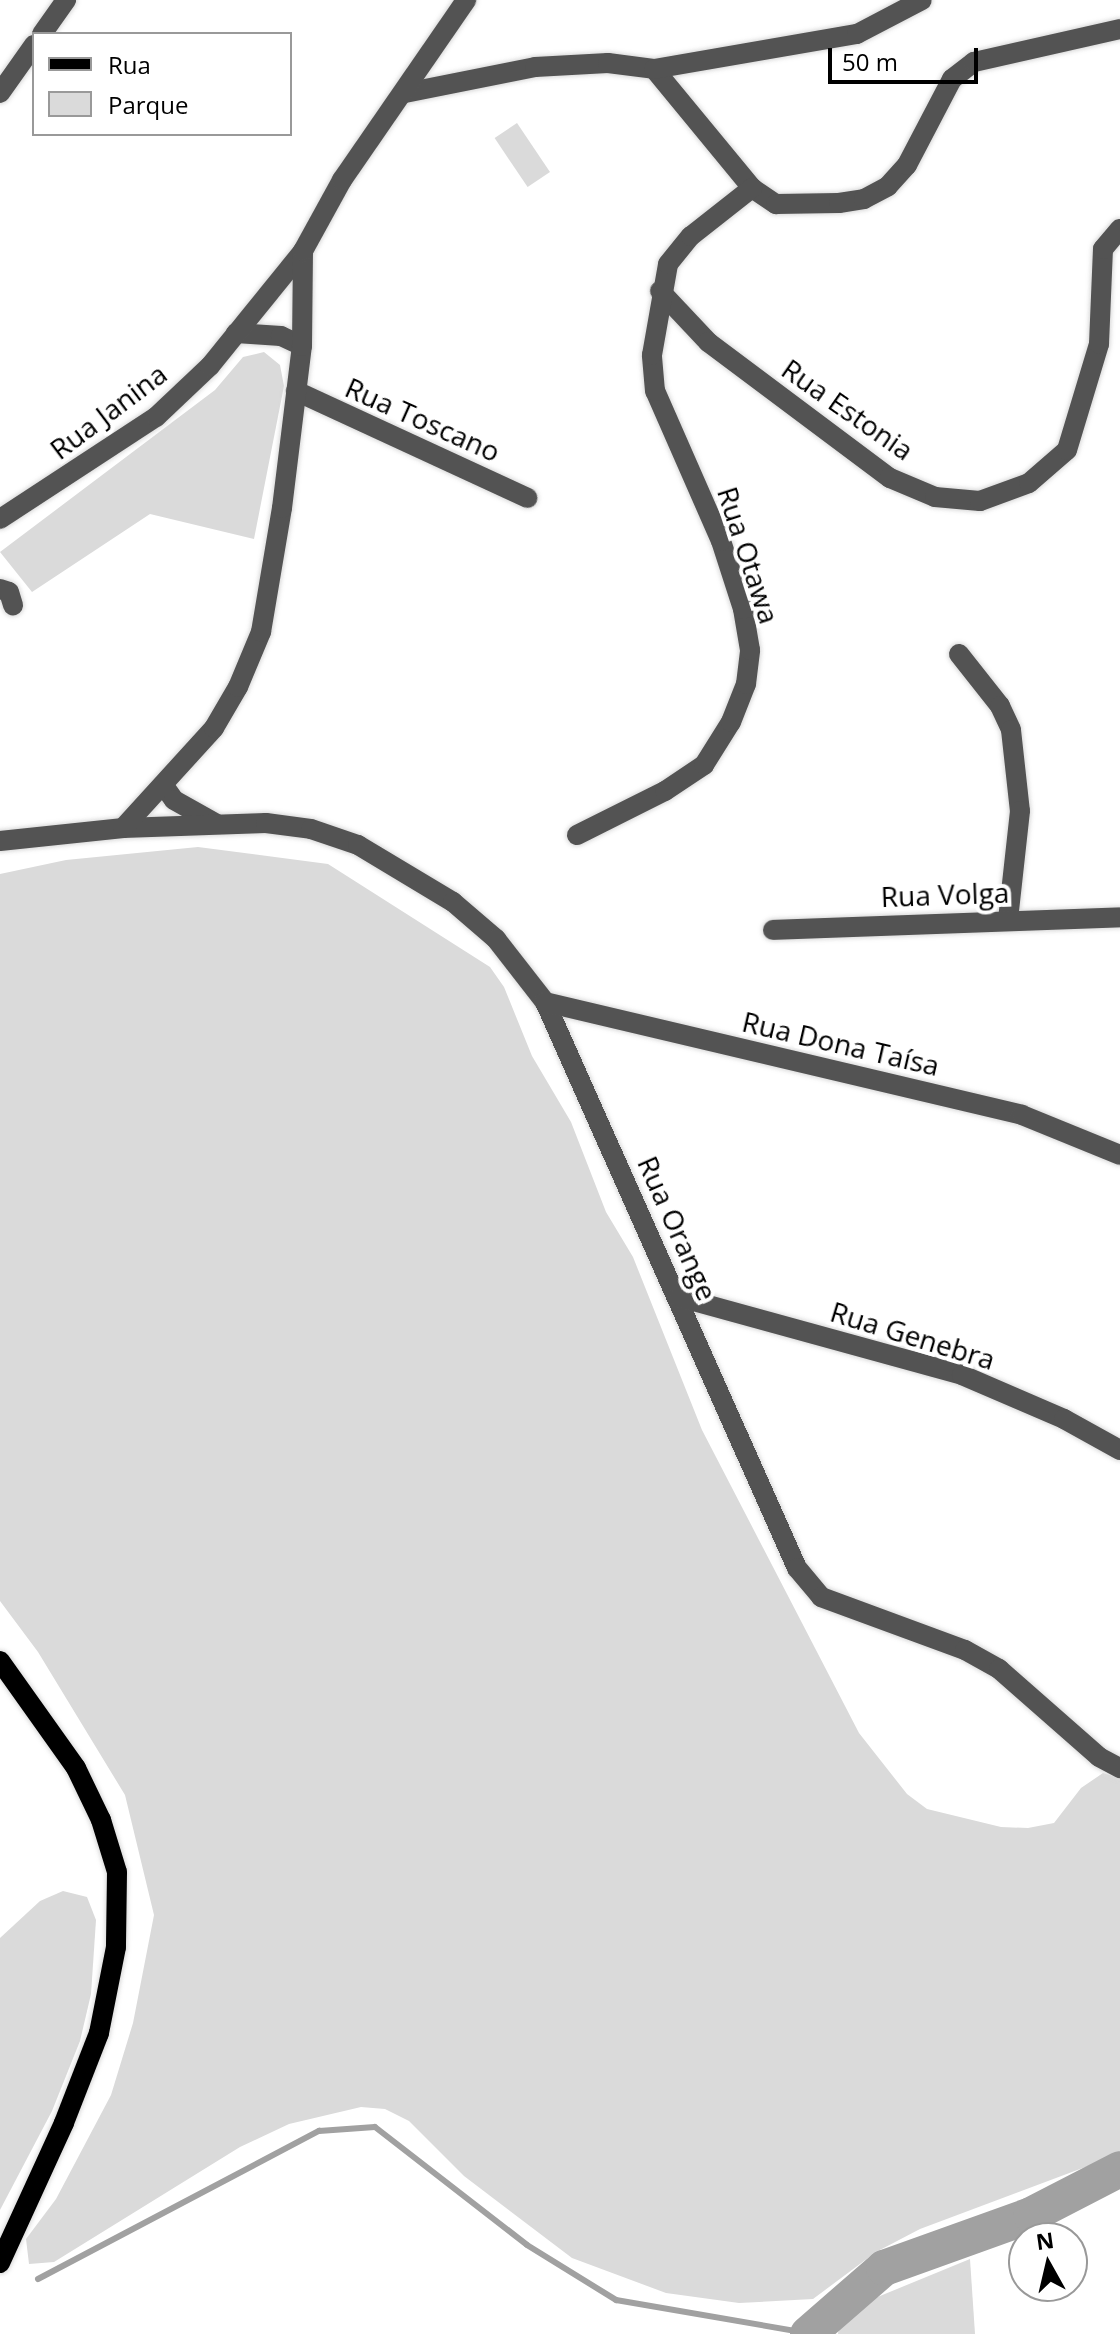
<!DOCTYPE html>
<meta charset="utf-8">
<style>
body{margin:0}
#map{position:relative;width:1120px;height:2334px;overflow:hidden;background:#fff;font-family:"Open Sans",sans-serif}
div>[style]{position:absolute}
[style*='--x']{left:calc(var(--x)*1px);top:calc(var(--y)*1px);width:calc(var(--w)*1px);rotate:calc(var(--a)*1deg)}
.green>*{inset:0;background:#dadada;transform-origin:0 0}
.stream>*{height:6px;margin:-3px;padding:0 3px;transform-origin:3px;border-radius:3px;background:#a1a1a1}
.river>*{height:36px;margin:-18px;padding:0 18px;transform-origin:18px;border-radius:18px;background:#a1a1a1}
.roads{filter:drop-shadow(0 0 2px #dbdbdb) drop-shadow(0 0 2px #dbdbdb)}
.minor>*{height:20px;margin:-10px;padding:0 10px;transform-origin:10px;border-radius:10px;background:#535353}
.major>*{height:20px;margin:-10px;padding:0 10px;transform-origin:10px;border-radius:10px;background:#000}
span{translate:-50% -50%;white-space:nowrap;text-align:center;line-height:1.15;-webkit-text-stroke:8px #fff;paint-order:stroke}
.street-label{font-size:28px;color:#000}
.legend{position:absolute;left:32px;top:32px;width:260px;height:104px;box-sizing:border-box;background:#fff;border:2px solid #999;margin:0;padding:10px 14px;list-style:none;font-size:24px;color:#000}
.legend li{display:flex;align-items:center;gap:16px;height:40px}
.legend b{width:40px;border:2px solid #999}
.north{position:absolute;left:1008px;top:2222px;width:80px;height:80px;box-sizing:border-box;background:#fff;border:2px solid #999;border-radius:50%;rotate:352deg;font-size:22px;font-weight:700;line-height:32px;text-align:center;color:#000}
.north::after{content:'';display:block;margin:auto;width:28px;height:36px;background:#000;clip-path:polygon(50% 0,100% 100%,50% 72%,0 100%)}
.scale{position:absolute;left:828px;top:48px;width:150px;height:36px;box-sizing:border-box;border:4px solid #000;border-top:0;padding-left:10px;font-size:24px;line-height:28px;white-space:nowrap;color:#000;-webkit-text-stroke:6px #fff;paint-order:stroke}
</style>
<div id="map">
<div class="green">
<i style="left:517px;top:123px;width:59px;height:27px;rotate:56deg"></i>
<i style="clip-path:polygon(264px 352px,280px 365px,284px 386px,254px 539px,150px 514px,32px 592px,0 552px,215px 390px,243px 357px)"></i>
<i style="clip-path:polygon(198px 847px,328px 864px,490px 967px,504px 987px,532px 1056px,571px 1122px,606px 1212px,633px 1257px,702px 1430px,859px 1733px,907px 1794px,927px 1809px,1001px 1827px,1028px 1828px,1054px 1823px,1081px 1788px,1103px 1773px,1120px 1778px,1120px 2154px,920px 2229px,876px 2252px,813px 2299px,739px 2303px,666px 2293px,572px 2258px,464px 2176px,409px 2121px,385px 2109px,361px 2107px,289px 2124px,240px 2147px,54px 2262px,29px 2264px,26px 2239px,56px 2199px,111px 2095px,133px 2023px,154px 1915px,125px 1795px,38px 1652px,0 1601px,0 874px,66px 860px)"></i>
<i style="clip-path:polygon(63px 1891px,87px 1897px,96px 1920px,91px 1994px,80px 2041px,52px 2111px,0 2210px,0 1938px,40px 1901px)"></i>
<i style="clip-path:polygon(970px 2259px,975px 2334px,838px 2334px,841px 2312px)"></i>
</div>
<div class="stream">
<i style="--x:38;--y:2279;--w:318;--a:-27.8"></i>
<i style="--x:319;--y:2131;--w:56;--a:-4.1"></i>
<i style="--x:375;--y:2127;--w:192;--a:37.8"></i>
<i style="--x:527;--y:2245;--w:105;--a:31.7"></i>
<i style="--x:616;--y:2300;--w:195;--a:9.8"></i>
</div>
<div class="river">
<i style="--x:808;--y:2334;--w:101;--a:-41"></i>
<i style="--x:884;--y:2268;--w:156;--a:-19.8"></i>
<i style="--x:1031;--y:2215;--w:100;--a:-27.3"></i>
</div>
<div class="roads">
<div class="minor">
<i style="--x:42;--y:34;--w:42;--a:-54.8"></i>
<i style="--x:654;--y:69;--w:154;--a:50.5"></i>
<i style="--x:752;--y:188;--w:29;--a:34"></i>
<i style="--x:776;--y:204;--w:63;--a:-0.9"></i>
<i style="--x:839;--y:203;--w:25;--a:-9"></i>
<i style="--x:864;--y:199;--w:27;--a:-28"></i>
<i style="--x:888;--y:186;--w:28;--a:-48"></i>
<i style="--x:907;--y:165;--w:97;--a:-62.4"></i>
<i style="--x:952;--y:79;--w:28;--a:-38"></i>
<i style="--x:974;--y:62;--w:150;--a:-12.7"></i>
<i style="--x:0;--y:93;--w:59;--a:-54.7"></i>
<i style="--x:405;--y:93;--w:133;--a:-11.3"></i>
<i style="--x:535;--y:67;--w:73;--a:-3.1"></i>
<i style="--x:608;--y:63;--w:46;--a:7.4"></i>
<i style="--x:654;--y:69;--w:206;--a:-9.8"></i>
<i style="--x:857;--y:34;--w:73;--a:-27.6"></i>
<i style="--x:660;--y:291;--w:70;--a:46.7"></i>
<i style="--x:708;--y:342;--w:227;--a:36.8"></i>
<i style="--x:890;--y:478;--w:49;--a:22.9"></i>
<i style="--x:935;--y:497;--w:45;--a:5.1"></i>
<i style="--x:980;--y:501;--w:52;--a:-20.2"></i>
<i style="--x:1029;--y:483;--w:50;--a:-41"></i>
<i style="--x:1067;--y:450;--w:111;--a:-73.2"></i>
<i style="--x:1099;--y:344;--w:95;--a:-87.6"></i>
<i style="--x:1103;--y:249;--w:26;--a:-50"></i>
<i style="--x:236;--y:333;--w:45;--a:3.8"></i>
<i style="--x:281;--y:336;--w:23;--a:25"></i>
<i style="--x:296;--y:391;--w:255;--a:24.8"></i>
<i style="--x:0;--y:519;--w:186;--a:-33.2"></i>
<i style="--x:156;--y:417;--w:74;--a:-43.4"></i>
<i style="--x:210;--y:366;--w:148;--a:-51"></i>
<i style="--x:0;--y:589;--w:9;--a:18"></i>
<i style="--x:9;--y:592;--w:14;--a:73"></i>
<i style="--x:959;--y:654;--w:66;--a:51.7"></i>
<i style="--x:1000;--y:706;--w:26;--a:65"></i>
<i style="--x:1011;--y:730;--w:81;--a:83.7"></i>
<i style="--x:1020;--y:811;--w:109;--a:96.3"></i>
<i style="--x:164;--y:786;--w:17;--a:54"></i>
<i style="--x:174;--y:800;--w:49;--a:29.2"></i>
<i style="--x:123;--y:828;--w:143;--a:-2"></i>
<i style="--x:266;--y:823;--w:45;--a:7.6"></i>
<i style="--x:311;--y:829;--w:50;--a:18.8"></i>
<i style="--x:358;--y:845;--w:111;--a:31"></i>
<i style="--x:453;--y:902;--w:57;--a:40.7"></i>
<i style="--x:496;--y:939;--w:80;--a:52.1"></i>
<i style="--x:545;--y:1002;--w:620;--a:66"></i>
<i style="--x:797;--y:1568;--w:38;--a:50"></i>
<i style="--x:821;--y:1597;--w:153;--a:20.2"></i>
<i style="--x:965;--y:1650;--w:39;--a:29"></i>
<i style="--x:999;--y:1669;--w:133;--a:41.3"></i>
<i style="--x:1099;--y:1757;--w:24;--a:28"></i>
<i style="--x:577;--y:835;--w:98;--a:-26.6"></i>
<i style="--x:665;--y:791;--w:47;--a:-33.7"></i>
<i style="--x:704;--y:765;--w:51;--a:-57.9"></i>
<i style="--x:731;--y:722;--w:41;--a:-68.5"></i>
<i style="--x:746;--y:684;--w:34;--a:-83"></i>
<i style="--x:750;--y:650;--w:42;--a:-99.7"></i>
<i style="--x:743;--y:609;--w:71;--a:-107.9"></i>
<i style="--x:721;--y:541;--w:164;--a:-113.7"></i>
<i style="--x:655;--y:391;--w:36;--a:-95"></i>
<i style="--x:652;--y:355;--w:92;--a:-80"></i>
<i style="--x:668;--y:264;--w:36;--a:-51"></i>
<i style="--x:691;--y:236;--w:78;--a:-38.2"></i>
<i style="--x:0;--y:841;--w:124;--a:-6"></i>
<i style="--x:123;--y:828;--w:135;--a:-47.7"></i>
<i style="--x:214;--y:728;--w:48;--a:-59.7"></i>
<i style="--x:238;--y:687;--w:60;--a:-67.3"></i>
<i style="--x:261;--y:632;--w:126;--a:-80.4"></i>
<i style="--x:282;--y:508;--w:163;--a:-83"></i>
<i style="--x:302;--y:346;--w:95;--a:-89.4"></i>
<i style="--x:303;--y:251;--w:81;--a:-61.2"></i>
<i style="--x:342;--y:180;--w:219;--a:-55.4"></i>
<i style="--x:773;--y:930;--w:347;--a:-2.1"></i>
<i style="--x:545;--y:1002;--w:490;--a:13.3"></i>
<i style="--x:1022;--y:1115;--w:106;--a:22.2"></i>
<i style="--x:679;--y:1297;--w:294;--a:15.4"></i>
<i style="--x:962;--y:1375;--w:111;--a:23.3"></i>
<i style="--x:1064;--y:1419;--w:64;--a:29"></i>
</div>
<div class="major">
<i style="--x:0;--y:1661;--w:131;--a:54.6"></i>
<i style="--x:76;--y:1768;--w:58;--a:64.3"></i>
<i style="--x:101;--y:1820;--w:54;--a:72.9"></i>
<i style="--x:117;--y:1872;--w:75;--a:90.8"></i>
<i style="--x:116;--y:1947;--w:88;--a:101.2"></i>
<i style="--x:99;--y:2033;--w:97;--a:111.3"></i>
<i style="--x:64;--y:2123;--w:154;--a:114.6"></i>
</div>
</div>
<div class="street-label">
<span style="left:848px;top:409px;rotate:35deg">Rua Estonia</span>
<span style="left:108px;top:411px;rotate:-37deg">Rua Janina</span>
<span style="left:423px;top:419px;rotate:24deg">Rua Toscano</span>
<span style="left:749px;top:555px;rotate:72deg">Rua Otawa</span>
<span style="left:945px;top:894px;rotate:-2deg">Rua Volga</span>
<span style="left:841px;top:1043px;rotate:13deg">Rua Dona Taísa</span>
<span style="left:678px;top:1228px;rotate:66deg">Rua Orange</span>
<span style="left:913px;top:1335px;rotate:17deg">Rua Genebra</span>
</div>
<ul class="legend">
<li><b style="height:10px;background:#000"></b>Rua</li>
<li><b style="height:22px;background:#dadada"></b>Parque</li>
</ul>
<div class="north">N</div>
<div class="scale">50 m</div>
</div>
